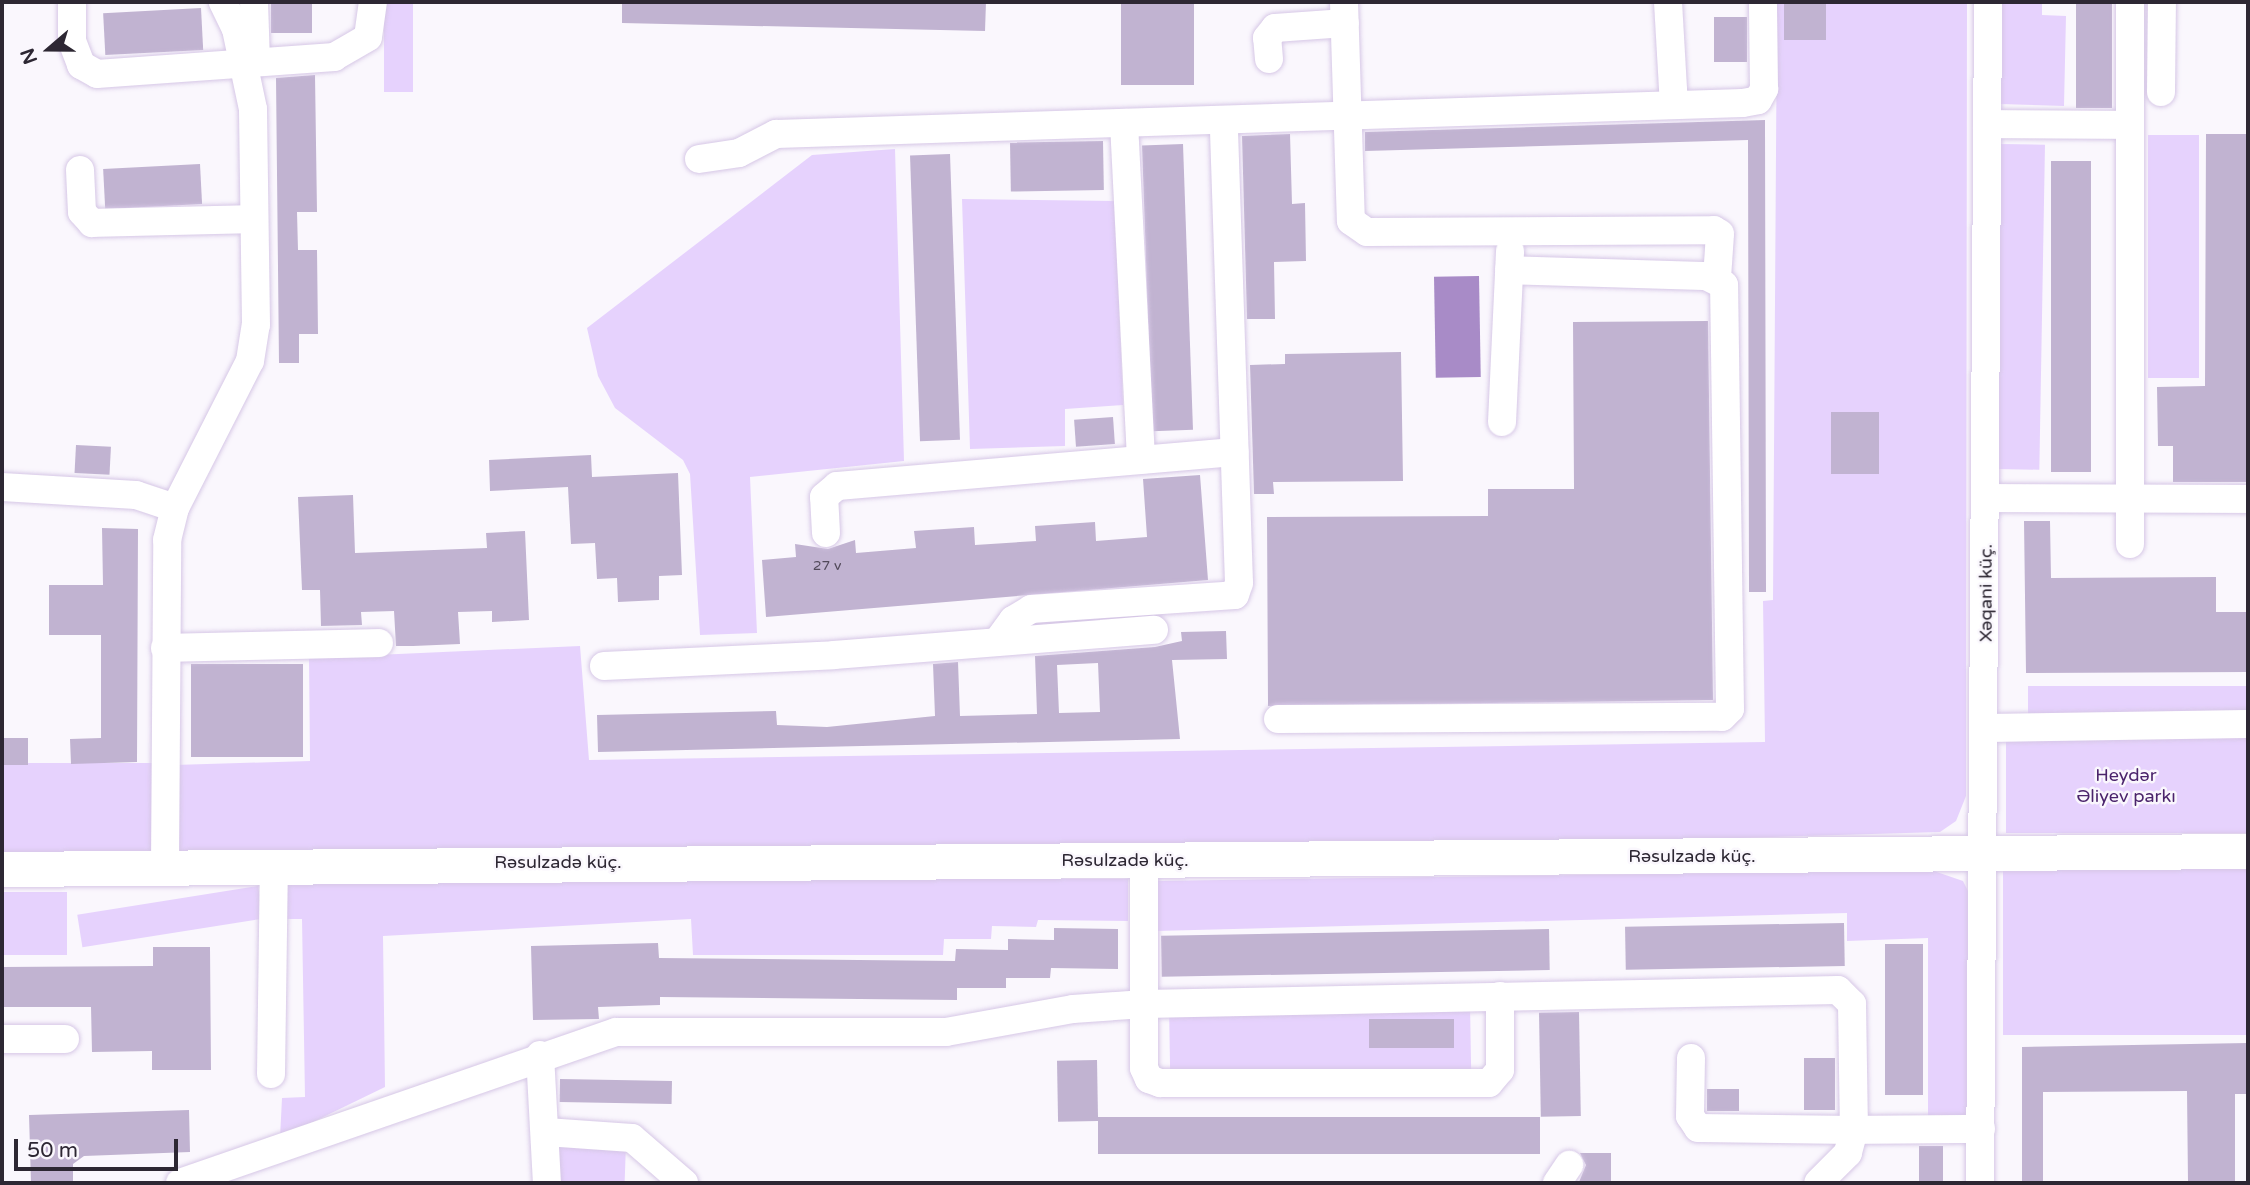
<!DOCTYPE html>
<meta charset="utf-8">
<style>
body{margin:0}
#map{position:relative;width:2250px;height:1185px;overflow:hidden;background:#faf7fd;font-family:"Varela Round",sans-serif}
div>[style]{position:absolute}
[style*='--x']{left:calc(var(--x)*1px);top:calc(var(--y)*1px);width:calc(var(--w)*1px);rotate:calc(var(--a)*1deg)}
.green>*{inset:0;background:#e6d2fd;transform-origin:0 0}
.water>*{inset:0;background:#a88bc7;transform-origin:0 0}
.building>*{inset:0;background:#c1b3d1;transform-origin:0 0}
.roads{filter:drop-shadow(0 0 2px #d6c7e6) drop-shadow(0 0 2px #d6c7e6)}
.minor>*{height:28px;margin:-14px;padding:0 14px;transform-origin:14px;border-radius:14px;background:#fff}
.major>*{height:35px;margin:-17.5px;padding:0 17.5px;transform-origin:17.5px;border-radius:17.5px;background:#fff}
span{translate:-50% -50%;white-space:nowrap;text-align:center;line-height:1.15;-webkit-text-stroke:5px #faf7fd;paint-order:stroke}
.number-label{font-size:14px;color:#524a5a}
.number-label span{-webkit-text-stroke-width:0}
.street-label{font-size:18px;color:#2d2733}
.park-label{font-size:18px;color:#4b246c}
.frame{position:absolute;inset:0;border:4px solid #2d2733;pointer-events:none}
.north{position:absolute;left:14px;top:14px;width:70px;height:70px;-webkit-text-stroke:5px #faf7fd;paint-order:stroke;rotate:250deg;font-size:19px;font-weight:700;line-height:28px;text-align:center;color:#2d2733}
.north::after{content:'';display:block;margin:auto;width:24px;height:32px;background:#2d2733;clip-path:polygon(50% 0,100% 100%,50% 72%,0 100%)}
.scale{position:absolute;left:14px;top:1139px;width:164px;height:32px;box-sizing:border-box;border:4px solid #2d2733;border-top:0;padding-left:9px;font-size:21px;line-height:24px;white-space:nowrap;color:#2d2733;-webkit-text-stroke:5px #faf7fd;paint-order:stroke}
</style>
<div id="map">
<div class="green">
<i style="left:384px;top:2px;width:29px;height:90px"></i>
<i style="clip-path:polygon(1777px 2px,1967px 2px,1966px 796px,1956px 821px,1940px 832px,1639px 841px,175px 855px,174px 765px,310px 761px,309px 658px,580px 646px,589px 760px,1765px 742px,1763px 601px,1773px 600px)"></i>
<i style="clip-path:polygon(2001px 2px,2042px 2px,2042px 15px,2066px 16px,2064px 106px,2000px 104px)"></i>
<i style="left:2148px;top:135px;width:51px;height:243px"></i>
<i style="left:2001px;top:144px;width:44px;height:325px;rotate:1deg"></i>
<i style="clip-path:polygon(895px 149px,904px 461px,750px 477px,757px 633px,700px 635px,690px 474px,683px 460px,615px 408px,598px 376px,587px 328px,812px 155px)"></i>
<i style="clip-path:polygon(962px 199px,1115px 201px,1123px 405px,1065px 409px,1065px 446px,970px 449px)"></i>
<i style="left:2248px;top:686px;width:32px;height:220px;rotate:90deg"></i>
<i style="left:2248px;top:736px;width:97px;height:242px;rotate:90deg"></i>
<i style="left:155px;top:763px;width:93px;height:153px;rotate:90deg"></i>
<i style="left:2003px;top:867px;width:245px;height:168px"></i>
<i style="clip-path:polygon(1931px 870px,1963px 881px,1971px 897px,1971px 1117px,1928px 1117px,1928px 938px,1847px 941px,1847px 913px,1156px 931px,1155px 881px)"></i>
<i style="clip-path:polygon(502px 879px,1128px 879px,1128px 921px,1038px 920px,1036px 927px,992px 926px,991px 939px,944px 939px,943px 955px,693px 955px,691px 919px,383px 936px,385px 1087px,280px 1138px,282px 1098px,305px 1097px,302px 919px,282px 919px,287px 885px)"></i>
<i style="left:258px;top:886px;width:33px;height:183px;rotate:81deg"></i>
<i style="left:2px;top:892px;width:65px;height:63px"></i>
<i style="left:1470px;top:1004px;width:67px;height:301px;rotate:89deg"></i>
<i style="left:555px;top:1142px;width:71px;height:41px;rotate:2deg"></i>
</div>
<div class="water">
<i style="left:1479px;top:276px;width:101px;height:45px;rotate:89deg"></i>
</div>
<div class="building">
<i style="left:271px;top:2px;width:41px;height:31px"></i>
<i style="clip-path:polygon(622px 2px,986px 2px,985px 31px,622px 23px)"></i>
<i style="left:1121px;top:2px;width:73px;height:83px"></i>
<i style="left:1784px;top:2px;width:42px;height:38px"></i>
<i style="left:2076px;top:2px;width:36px;height:106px"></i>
<i style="left:201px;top:8px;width:42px;height:98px;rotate:87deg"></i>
<i style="left:1747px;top:17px;width:45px;height:33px;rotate:90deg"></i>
<i style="clip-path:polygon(315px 75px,317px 212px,297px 212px,298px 250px,317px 250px,318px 334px,299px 334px,299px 363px,279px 363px,276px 78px)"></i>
<i style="clip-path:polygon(1765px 120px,1766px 592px,1749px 592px,1748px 140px,1365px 151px,1365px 132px)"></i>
<i style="clip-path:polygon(1290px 134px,1292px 204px,1305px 203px,1306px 261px,1274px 262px,1275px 319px,1247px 319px,1242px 136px)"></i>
<i style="clip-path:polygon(2206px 134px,2247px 134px,2248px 482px,2173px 482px,2173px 446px,2158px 446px,2157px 387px,2205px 386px)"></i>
<i style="left:1103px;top:141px;width:49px;height:93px;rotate:89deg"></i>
<i style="left:1183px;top:144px;width:286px;height:41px;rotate:88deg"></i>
<i style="left:950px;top:154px;width:286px;height:40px;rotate:88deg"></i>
<i style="left:2051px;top:161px;width:40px;height:311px"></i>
<i style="left:200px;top:164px;width:40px;height:97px;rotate:87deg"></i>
<i style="clip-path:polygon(1708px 321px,1713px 700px,1268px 706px,1267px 517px,1488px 516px,1488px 489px,1574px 489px,1573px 322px)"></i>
<i style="clip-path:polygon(1401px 352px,1403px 481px,1273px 482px,1274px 494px,1254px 494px,1250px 365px,1285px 364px,1285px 354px)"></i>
<i style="left:1831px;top:412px;width:48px;height:62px"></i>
<i style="left:1113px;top:417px;width:27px;height:39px;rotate:86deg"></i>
<i style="left:76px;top:445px;width:35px;height:28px;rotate:3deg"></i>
<i style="clip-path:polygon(591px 455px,592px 477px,678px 473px,682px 575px,659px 576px,659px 600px,618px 602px,617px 578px,597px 579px,595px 543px,571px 544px,568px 487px,490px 491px,489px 460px)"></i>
<i style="clip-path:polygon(1200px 475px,1208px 580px,766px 617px,762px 560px,796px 557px,795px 544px,828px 549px,855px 540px,856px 553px,916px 548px,914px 531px,974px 527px,975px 545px,1036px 541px,1035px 526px,1095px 522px,1096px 541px,1147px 537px,1143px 479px)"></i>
<i style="clip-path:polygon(353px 495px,355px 553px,487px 548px,486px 533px,525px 531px,529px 620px,492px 622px,492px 611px,458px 612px,460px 644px,413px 646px,396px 646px,394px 611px,361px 612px,362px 625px,321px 626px,320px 590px,302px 590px,298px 497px)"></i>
<i style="clip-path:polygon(2024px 521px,2050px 521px,2051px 578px,2216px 577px,2216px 612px,2248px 612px,2248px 672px,2026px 673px)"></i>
<i style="clip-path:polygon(102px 528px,138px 529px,137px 762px,71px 764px,70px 739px,101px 738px,101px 635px,49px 635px,49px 585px,103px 585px)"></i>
<i style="clip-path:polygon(evenodd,1226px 631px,1227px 659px,1172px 660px,1180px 739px,598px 752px,597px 715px,776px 711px,777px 725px,827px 727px,935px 716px,933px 664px,958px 662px,960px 716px,1037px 714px,1035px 656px,1155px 647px,1182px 641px,1181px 632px,1226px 631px,1098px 663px,1100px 712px,1059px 713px,1057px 665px,1098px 663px)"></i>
<i style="left:191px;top:664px;width:112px;height:93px"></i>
<i style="left:28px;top:738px;width:27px;height:26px;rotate:90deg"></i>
<i style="left:1844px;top:923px;width:43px;height:219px;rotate:89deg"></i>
<i style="clip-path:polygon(1054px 928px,1118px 929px,1118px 969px,1051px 968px,1050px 978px,1006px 978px,1006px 988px,957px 988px,957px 1000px,660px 997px,660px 1005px,598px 1007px,599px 1019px,533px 1020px,531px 946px,658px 943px,659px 958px,955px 961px,956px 949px,1008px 950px,1008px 939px,1054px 940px)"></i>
<i style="left:1549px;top:929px;width:41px;height:388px;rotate:89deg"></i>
<i style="left:1885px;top:944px;width:38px;height:151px"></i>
<i style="clip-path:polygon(153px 947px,210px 947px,211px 1070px,152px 1070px,152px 1051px,92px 1052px,91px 1007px,2px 1007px,2px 967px,153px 966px)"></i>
<i style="left:1579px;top:1012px;width:104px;height:40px;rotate:89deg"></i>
<i style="left:1369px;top:1019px;width:85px;height:29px"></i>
<i style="clip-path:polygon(2248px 1043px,2248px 1094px,2235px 1094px,2235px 1183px,2188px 1183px,2187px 1091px,2043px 1092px,2043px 1183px,2022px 1183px,2022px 1047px)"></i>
<i style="left:1804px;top:1058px;width:31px;height:52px"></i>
<i style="left:1097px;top:1060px;width:61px;height:40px;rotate:89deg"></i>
<i style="left:560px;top:1079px;width:112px;height:23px;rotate:1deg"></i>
<i style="left:1707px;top:1089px;width:32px;height:22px"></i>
<i style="clip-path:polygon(189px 1110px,190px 1152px,84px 1156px,73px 1164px,73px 1183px,31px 1183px,29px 1115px)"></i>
<i style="left:1540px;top:1117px;width:37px;height:442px;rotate:90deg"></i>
<i style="left:1919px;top:1146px;width:24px;height:37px"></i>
<i style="clip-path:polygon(1580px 1153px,1611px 1153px,1611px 1181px,1579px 1182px,1586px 1165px)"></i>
</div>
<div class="roads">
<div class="minor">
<i style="--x:72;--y:2;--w:39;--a:90"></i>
<i style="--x:72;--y:41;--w:26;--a:69"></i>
<i style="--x:81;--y:65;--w:18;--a:29"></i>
<i style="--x:97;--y:74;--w:238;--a:-4.1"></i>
<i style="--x:334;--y:57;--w:39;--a:-30"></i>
<i style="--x:368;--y:37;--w:35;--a:-82"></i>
<i style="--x:254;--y:2;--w:60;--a:88.1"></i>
<i style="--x:1344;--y:2;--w:219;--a:88.2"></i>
<i style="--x:1351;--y:221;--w:19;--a:35"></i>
<i style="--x:1367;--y:232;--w:347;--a:-0.3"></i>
<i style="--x:1714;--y:230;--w:7;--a:34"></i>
<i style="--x:1720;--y:234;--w:44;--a:93.9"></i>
<i style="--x:1668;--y:2;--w:103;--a:86.7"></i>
<i style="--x:1269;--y:59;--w:21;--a:-95"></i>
<i style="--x:1267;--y:38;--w:13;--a:-51"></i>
<i style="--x:1275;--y:28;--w:70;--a:-4.1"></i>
<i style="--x:2161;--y:92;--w:90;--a:-89.4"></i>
<i style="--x:1124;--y:123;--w:337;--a:87.1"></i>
<i style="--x:1987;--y:124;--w:143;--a:0.4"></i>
<i style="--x:699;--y:159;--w:40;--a:-8.5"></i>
<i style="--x:739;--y:153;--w:42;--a:-27.2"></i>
<i style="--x:776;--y:134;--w:967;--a:-1.84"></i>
<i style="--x:1743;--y:103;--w:15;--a:-11"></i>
<i style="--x:1758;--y:100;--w:13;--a:-61"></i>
<i style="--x:1764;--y:89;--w:87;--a:-90.7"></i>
<i style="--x:80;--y:170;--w:42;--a:87.3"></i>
<i style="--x:82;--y:212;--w:15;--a:48"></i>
<i style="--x:92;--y:223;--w:162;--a:-1.4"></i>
<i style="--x:1502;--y:422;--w:171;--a:-87.3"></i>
<i style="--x:2;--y:487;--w:134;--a:3.4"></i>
<i style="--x:136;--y:495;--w:41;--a:18.4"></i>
<i style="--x:1986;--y:498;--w:262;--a:0.2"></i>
<i style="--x:826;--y:533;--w:36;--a:-93"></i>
<i style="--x:824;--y:497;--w:17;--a:-40"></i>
<i style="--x:837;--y:486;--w:399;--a:-4.9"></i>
<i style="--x:2130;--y:544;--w:542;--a:-90"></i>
<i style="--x:997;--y:642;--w:27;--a:-54"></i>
<i style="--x:1013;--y:620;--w:21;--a:-31"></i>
<i style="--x:1031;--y:609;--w:204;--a:-3.9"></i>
<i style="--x:1235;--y:595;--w:13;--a:-72"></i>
<i style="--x:1239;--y:583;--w:463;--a:-91.9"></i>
<i style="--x:165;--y:648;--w:214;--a:-1.3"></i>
<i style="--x:604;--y:666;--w:230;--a:-2.7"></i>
<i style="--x:834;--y:655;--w:321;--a:-4.5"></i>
<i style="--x:1278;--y:719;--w:444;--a:-0.3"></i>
<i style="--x:1722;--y:717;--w:11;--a:-45"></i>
<i style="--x:1730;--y:709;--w:424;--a:-90.8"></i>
<i style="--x:1724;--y:285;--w:20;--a:-153"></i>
<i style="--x:1706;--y:276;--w:197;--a:-178.3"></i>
<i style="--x:1985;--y:728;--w:263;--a:-0.9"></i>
<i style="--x:1144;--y:861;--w:207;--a:90"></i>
<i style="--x:1144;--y:1068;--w:12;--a:66"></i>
<i style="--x:1149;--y:1079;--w:12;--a:20"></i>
<i style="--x:1160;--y:1083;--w:329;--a:0"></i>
<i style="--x:1489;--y:1083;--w:17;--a:-50"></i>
<i style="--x:1500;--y:1070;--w:74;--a:-90"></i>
<i style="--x:165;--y:866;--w:326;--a:-89.6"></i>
<i style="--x:167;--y:540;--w:33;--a:-76"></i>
<i style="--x:175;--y:508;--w:165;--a:-63"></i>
<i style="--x:250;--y:361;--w:36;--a:-81"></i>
<i style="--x:256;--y:325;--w:216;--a:-90.8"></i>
<i style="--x:253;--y:109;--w:82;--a:-102"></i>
<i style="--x:236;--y:29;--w:30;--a:-116"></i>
<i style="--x:2;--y:1039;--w:63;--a:0"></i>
<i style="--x:540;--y:1055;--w:128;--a:86.9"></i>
<i style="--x:1691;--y:1058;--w:58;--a:91"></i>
<i style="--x:1690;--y:1116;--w:14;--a:56"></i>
<i style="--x:1698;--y:1128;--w:156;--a:0.7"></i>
<i style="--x:1854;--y:1130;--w:24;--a:105"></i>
<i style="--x:1848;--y:1153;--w:42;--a:135"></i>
<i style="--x:271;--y:1074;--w:209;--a:-89.2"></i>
<i style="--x:546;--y:1132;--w:86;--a:4"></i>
<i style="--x:632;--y:1138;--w:69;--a:40.9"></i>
<i style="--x:180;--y:1183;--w:461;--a:-19.1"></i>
<i style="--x:616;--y:1032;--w:330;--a:0"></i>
<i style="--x:946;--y:1032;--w:129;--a:-10.3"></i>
<i style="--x:1073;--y:1009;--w:71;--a:-4"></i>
<i style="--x:1144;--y:1004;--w:694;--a:-1.16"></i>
<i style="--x:1838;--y:990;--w:20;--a:45"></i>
<i style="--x:1852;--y:1004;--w:126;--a:89.1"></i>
<i style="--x:1854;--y:1130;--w:127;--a:-0.5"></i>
<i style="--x:1557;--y:1183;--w:22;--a:-56"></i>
<i style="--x:1980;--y:1183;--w:1181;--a:-89.61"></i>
</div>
<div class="major">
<i style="--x:2;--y:869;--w:2246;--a:-0.46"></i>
</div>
</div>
<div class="number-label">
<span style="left:827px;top:566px">27 v</span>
</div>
<div class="street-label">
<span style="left:1986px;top:593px;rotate:-90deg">Xəqani küç.</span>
<span style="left:1692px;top:856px">Rəsulzadə küç.</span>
<span style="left:1125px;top:860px">Rəsulzadə küç.</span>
<span style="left:558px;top:862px">Rəsulzadə küç.</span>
</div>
<div class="park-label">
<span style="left:2126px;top:786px">Heydər<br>Əliyev parkı</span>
</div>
<div class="frame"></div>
<div class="north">N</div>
<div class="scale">50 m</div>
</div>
